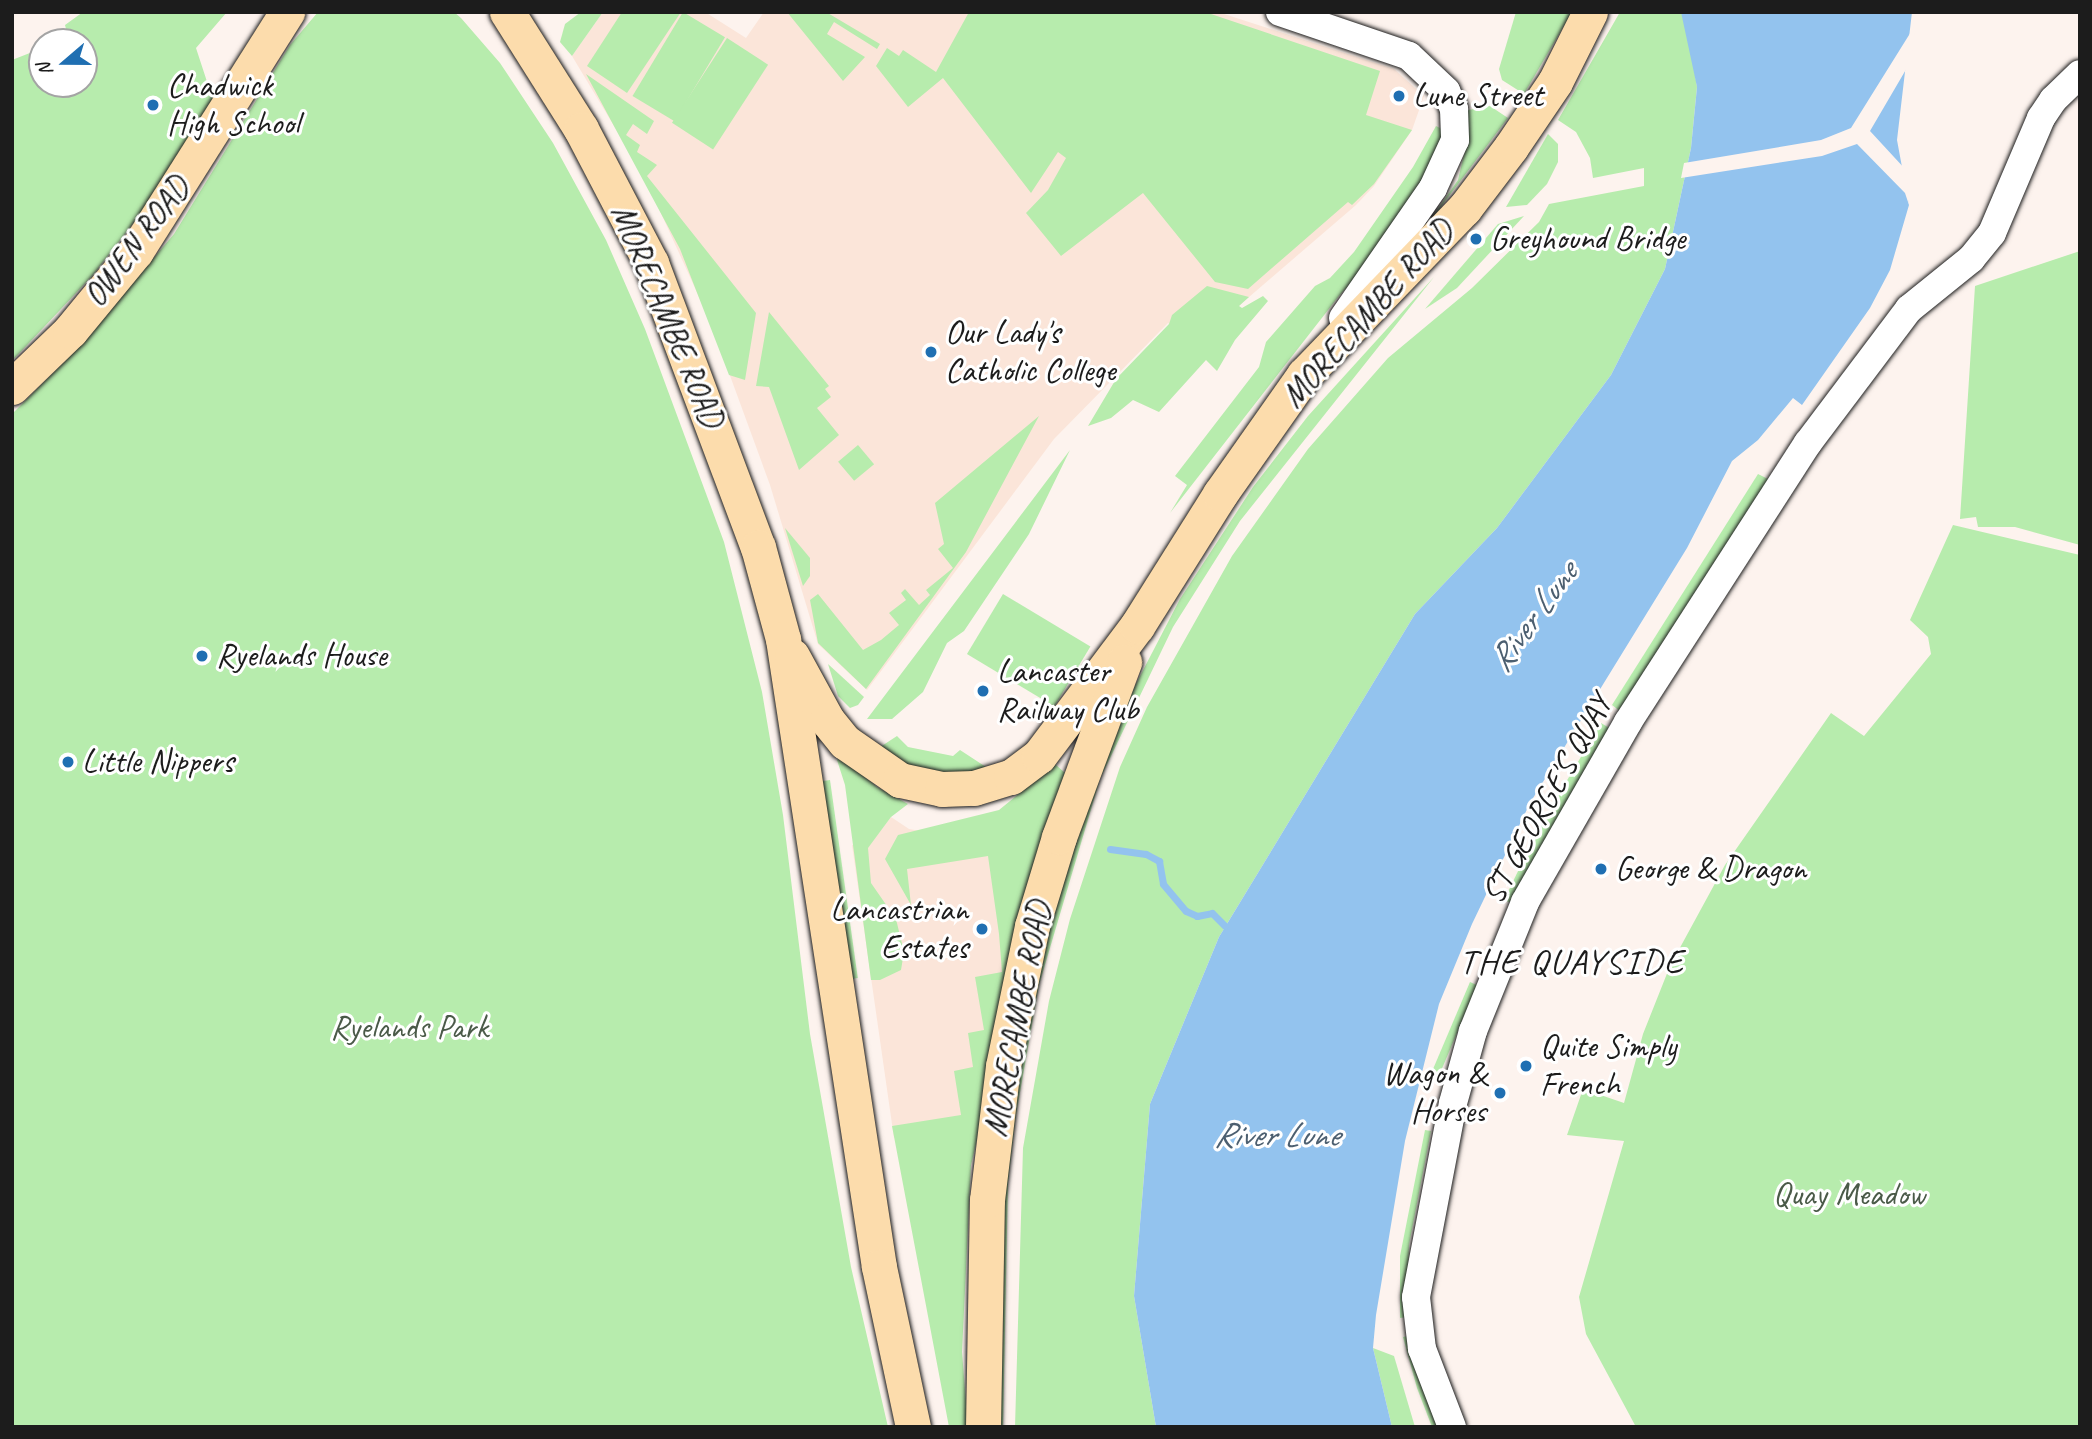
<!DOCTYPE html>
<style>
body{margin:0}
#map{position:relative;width:2092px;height:1439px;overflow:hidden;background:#fdf3ee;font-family:Caveat,sans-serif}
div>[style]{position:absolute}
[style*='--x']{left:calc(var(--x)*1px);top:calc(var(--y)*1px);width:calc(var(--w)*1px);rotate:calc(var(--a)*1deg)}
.built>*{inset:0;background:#fbe5d9}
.green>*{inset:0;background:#b7ecad;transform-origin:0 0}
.water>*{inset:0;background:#93c3ee}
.pier>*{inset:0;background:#fdf3ee}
.stream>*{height:7px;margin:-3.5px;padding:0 3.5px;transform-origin:3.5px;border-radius:3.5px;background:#93c3ee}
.roads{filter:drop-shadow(0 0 2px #1c1c1c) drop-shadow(0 0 2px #1c1c1c)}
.minor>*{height:28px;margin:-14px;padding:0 14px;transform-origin:14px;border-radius:14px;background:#fff}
.major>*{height:35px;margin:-17.5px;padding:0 17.5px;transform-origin:17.5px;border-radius:17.5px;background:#fcdcac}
.dots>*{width:19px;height:19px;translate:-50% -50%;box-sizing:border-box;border:4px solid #fff;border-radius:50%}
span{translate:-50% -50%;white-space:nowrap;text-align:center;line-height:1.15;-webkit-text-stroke:6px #fff;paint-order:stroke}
.poi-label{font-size:33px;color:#1c1c1c}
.left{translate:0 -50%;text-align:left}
.right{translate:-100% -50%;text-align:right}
.street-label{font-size:33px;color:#1c1c1c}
.park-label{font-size:33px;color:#4a5a48}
.water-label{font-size:35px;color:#4c5f70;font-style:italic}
.neighbourhood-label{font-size:35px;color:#1c1c1c;letter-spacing:2px}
.frame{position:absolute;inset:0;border:14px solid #1c1c1c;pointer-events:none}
.north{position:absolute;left:28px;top:28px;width:70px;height:70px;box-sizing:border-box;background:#fff;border:2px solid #a4a4a4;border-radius:50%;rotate:250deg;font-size:19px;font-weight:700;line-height:28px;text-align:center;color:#1c1c1c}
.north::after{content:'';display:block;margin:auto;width:24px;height:32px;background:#1f6fb2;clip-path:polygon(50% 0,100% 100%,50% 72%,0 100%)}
</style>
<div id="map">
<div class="built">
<i style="clip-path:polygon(603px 12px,705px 12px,746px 38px,764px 12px,1218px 12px,1394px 69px,1424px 96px,1412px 130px,1374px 186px,1356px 205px,1192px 346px,1168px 323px,1054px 439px,867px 690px,818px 644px,770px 485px,710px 321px,644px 176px,572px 56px)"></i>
<i style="clip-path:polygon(891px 817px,909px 829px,1030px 850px,972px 1126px,894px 1138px,852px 845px,868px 847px)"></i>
</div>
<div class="green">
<i style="clip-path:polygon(evenodd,83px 12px,227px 12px,196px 48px,213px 100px,149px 203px,93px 275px,12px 361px,12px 60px,40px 49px,41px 41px,66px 29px,65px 25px,83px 12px,42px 42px,84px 42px,84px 84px,42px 84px,42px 42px)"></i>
<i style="clip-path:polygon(318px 12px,454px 12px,461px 18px,500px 63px,553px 143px,606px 240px,645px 329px,724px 542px,762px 692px,783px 815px,810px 1034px,851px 1267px,888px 1427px,12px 1427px,12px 414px,74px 352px,174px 234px,290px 45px)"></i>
<i style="clip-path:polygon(581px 12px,603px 12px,572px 56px,560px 42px,565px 24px)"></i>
<i style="clip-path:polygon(622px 12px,681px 12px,627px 93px,587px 66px)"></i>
<i style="left:683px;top:12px;width:49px;height:98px;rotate:31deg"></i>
<i style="clip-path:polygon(787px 12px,826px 12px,880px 44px,877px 49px,834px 22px,827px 34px,865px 57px,843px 81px)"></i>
<i style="clip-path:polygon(969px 12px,1205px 12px,1380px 71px,1366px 115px,1412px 130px,1374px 184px,1352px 205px,1348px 202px,1248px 289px,1215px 282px,1143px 193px,1061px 256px,1026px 213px,1048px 190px,1066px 158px,1058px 152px,1031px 193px,943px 78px,908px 107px,876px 66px,887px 48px,899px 56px,903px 50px,936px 72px)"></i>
<i style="clip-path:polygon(1516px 12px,1572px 12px,1524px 94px,1502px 80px,1499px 69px)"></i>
<i style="clip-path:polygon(1620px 12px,1681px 12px,1687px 23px,1697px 87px,1691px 148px,1665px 269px,1611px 375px,1497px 528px,1415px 614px,1219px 937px,1150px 1104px,1134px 1296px,1156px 1427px,1015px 1427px,1023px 1148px,1049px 1001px,1070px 919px,1120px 767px,1147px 707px,1232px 556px,1308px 449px,1388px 358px,1472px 288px,1539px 222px,1549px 204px,1644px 186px,1644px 168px,1593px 178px,1590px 158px,1576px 132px,1558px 120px)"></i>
<i style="left:727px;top:38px;width:49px;height:101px;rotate:33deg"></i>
<i style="clip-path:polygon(586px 74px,654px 121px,647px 134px,633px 124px,626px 135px,640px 145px,637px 152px,657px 165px,647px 176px,756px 313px,745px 380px,729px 375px,680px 249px)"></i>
<i style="clip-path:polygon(1490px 106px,1508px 118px,1424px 229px,1458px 180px,1466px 146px,1463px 111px)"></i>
<i style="clip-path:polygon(1436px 126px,1442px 129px,1441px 152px,1381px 250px,1339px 296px,1170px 513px,1187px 485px,1175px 476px,1259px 367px,1266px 342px,1315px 286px,1330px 278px,1354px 252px,1413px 167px)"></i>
<i style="clip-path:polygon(1548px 134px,1558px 144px,1558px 162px,1547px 184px,1527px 205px,1506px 207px)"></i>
<i style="clip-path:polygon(1524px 216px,1457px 288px,1425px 309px,1498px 224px)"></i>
<i style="clip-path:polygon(2080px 251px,2080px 545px,2015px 527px,1978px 527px,1976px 517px,1960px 519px,1975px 286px)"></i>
<i style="clip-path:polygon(1434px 277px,1240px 521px,1173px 627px,1100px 779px,1039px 985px,1016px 1115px,1008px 1183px,1003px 1427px,997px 1427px,1005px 1147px,1052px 905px,1125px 705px,1180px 599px,1253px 487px,1308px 416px)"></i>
<i style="clip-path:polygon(1207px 286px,1249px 297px,1239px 306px,1242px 308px,1263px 296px,1268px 301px,1235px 340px,1217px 371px,1206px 360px,1159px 412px,1133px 400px,1111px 418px,1088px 426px,1116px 379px,1169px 324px,1172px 315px)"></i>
<i style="clip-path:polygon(769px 312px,829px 386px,825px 389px,831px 397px,817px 408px,839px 435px,799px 470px,769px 387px,756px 386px)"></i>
<i style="clip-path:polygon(1039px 416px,966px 552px,866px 689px,818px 643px,810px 600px,818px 594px,863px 650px,881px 640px,899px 625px,889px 613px,906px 600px,901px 593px,905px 589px,919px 605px,930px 595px,926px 590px,953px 568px,938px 549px,944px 544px,935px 503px)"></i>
<i style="left:858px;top:445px;width:25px;height:26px;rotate:50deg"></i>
<i style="clip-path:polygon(1070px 450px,1029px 534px,964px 631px,947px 643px,923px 692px,892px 719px,867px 719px)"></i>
<i style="clip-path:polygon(1758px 474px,1770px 480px,1621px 712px,1612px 705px)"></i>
<i style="clip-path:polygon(1953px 525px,2080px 555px,2080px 1427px,1636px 1427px,1586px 1334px,1579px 1297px,1624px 1141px,1567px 1135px,1583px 1089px,1624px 1103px,1643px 1034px,1670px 966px,1725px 865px,1831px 713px,1864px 736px,1931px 654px,1928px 637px,1910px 620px)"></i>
<i style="clip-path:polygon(785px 528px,810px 558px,810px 576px,803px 586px)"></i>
<i style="left:1003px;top:594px;width:102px;height:70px;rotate:31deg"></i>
<i style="clip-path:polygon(828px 664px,864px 697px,858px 705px,850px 708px,838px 696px)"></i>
<i style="clip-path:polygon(1601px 723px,1611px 729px,1511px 903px,1504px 900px,1540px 826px)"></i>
<i style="clip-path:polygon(897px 736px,908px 747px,953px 756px,960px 750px,986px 767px,985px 771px,926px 774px,874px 751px)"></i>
<i style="clip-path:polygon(842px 756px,877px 787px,908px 804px,891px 817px,868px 848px,871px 883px,896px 919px,904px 952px,901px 970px,880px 980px,871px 980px,845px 785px,837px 760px)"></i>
<i style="clip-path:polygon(1055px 764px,1065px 773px,971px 1165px,962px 1352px,968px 1427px,949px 1427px,892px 1126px,961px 1115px,954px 1071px,973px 1067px,968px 1033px,984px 1030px,975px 977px,1002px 972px,999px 934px,988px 856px,907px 869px,911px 905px,885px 859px,898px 835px,999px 810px)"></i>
<i style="left:830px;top:780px;width:200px;height:12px;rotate:82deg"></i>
<i style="left:1470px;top:982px;width:8px;height:100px;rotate:23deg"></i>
<i style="clip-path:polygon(1425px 1130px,1431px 1131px,1409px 1245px,1407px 1317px,1400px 1318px,1400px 1256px)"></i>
<i style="clip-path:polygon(1408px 1336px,1440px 1427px,1432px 1427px,1417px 1388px,1403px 1337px)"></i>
<i style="clip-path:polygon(1373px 1348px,1394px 1356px,1415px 1427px,1392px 1427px)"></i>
</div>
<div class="water">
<i style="clip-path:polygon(1681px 12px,1912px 12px,1897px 140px,1909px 205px,1890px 270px,1870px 308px,1802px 405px,1793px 398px,1758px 440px,1732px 461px,1687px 548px,1530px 803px,1472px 924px,1439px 1004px,1405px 1141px,1376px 1315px,1373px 1348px,1392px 1427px,1156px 1427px,1134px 1296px,1150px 1104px,1219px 937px,1415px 614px,1497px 528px,1611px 375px,1665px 269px,1691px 148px,1697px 87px)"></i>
</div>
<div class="pier">
<i style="clip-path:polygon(1913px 18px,1917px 18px,1911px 61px,1870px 131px,1906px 170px,1909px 205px,1905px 193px,1857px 144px,1822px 156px,1681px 178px,1684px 163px,1821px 140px,1851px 128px,1914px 27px)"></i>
</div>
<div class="stream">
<i style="--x:1110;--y:849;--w:36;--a:8"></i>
<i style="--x:1146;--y:854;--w:15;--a:28"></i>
<i style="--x:1159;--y:861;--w:23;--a:80"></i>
<i style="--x:1163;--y:884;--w:35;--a:50"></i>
<i style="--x:1186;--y:911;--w:12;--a:24"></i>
<i style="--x:1197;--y:916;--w:15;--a:-11"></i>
<i style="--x:1212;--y:913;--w:18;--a:45"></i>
</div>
<div class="roads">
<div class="minor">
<i style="--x:1280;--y:12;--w:136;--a:18.8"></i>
<i style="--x:1409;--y:56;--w:51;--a:43.4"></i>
<i style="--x:1446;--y:91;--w:20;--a:66"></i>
<i style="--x:1454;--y:109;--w:31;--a:88"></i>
<i style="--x:1455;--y:140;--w:53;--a:114.6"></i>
<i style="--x:1433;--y:188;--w:158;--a:124.7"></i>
<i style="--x:1452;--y:1427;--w:84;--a:-111"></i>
<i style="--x:1422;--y:1349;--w:52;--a:-96.6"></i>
<i style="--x:1416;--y:1297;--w:197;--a:-79.2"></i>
<i style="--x:1453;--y:1103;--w:75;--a:-74.5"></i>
<i style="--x:1473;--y:1031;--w:139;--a:-68"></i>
<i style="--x:1525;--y:902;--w:207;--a:-60.2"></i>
<i style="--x:1628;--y:722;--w:332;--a:-57.2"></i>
<i style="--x:1808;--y:443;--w:168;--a:-53"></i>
<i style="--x:1909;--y:309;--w:80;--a:-38.9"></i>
<i style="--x:1971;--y:259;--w:33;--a:-51"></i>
<i style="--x:1992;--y:233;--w:125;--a:-66.9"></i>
<i style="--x:2041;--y:118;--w:22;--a:-56"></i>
<i style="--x:2053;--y:100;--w:37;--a:-44"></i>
</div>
<div class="major">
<i style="--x:507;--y:12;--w:138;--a:57.7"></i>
<i style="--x:581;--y:129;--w:151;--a:62.4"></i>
<i style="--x:651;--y:263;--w:303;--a:69.4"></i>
<i style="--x:758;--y:547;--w:95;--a:74.8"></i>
<i style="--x:783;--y:639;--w:635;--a:81.31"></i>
<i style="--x:879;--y:1267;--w:164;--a:78"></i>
<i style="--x:12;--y:387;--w:81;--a:-44"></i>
<i style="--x:70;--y:331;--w:104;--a:-50.5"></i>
<i style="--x:136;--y:251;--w:283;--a:-57.7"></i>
<i style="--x:792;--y:656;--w:73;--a:61.3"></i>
<i style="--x:827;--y:720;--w:28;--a:51"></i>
<i style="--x:845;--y:742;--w:67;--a:34.6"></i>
<i style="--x:900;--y:780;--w:43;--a:12.1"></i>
<i style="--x:942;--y:789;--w:32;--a:-2"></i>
<i style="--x:974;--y:788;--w:39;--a:-17"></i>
<i style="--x:1011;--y:777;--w:35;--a:-37"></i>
<i style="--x:1039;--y:756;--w:163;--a:-53"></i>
<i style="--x:1137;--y:626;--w:156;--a:-57.8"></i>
<i style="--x:1220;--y:494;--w:146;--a:-54.8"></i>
<i style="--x:1304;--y:375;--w:231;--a:-46.1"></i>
<i style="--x:1464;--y:209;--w:78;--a:-52.8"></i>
<i style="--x:1511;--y:147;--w:78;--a:-55.9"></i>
<i style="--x:1555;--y:82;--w:78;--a:-63.4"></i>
<i style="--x:983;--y:1427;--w:227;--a:-89"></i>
<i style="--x:987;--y:1200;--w:135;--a:-83.2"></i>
<i style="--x:1003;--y:1066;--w:143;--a:-78.3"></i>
<i style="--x:1032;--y:926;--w:93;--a:-73.1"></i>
<i style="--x:1059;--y:837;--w:187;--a:-69.6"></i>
</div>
</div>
<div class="dots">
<i style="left:1399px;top:96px;background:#1f6fb2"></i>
<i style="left:153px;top:105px;background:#1f6fb2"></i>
<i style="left:1476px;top:239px;background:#1f6fb2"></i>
<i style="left:931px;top:352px;background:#1f6fb2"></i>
<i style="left:202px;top:656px;background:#1f6fb2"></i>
<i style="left:983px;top:691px;background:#1f6fb2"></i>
<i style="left:68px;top:762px;background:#1f6fb2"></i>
<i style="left:1601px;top:869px;background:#1f6fb2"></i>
<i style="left:982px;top:929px;background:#1f6fb2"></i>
<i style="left:1526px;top:1066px;background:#1f6fb2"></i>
<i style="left:1500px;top:1093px;background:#1f6fb2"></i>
</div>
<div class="poi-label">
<span class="left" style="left:167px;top:105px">Chadwick<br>High School</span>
<span class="left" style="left:1413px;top:96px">Lune Street</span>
<span class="left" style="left:1490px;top:239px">Greyhound Bridge</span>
<span class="left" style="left:945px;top:352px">Our Lady's<br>Catholic College</span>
<span class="left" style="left:216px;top:656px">Ryelands House</span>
<span class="left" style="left:997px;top:691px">Lancaster<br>Railway Club</span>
<span class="left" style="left:82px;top:762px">Little Nippers</span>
<span class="left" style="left:1615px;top:869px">George &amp; Dragon</span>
<span class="right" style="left:968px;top:929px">Lancastrian<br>Estates</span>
<span class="left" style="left:1540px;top:1066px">Quite Simply<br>French</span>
<span class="right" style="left:1486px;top:1093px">Wagon &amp;<br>Horses</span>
</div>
<div class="street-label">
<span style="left:137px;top:242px;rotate:-53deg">OWEN ROAD</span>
<span style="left:1368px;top:314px;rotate:-48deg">MORECAMBE ROAD</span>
<span style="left:667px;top:316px;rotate:67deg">MORECAMBE ROAD</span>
<span style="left:1547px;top:799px;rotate:-61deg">ST GEORGE'S QUAY</span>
<span style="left:1018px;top:1019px;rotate:-79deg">MORECAMBE ROAD</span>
</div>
<div class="park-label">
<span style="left:409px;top:1028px">Ryelands Park</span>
<span style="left:1849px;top:1195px">Quay Meadow</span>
</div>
<div class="water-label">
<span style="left:1533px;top:617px;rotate:-54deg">River Lune</span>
<span style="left:1276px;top:1135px">River Lune</span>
</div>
<div class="neighbourhood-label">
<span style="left:1572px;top:962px">THE QUAYSIDE</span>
</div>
<div class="frame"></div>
<div class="north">N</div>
</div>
